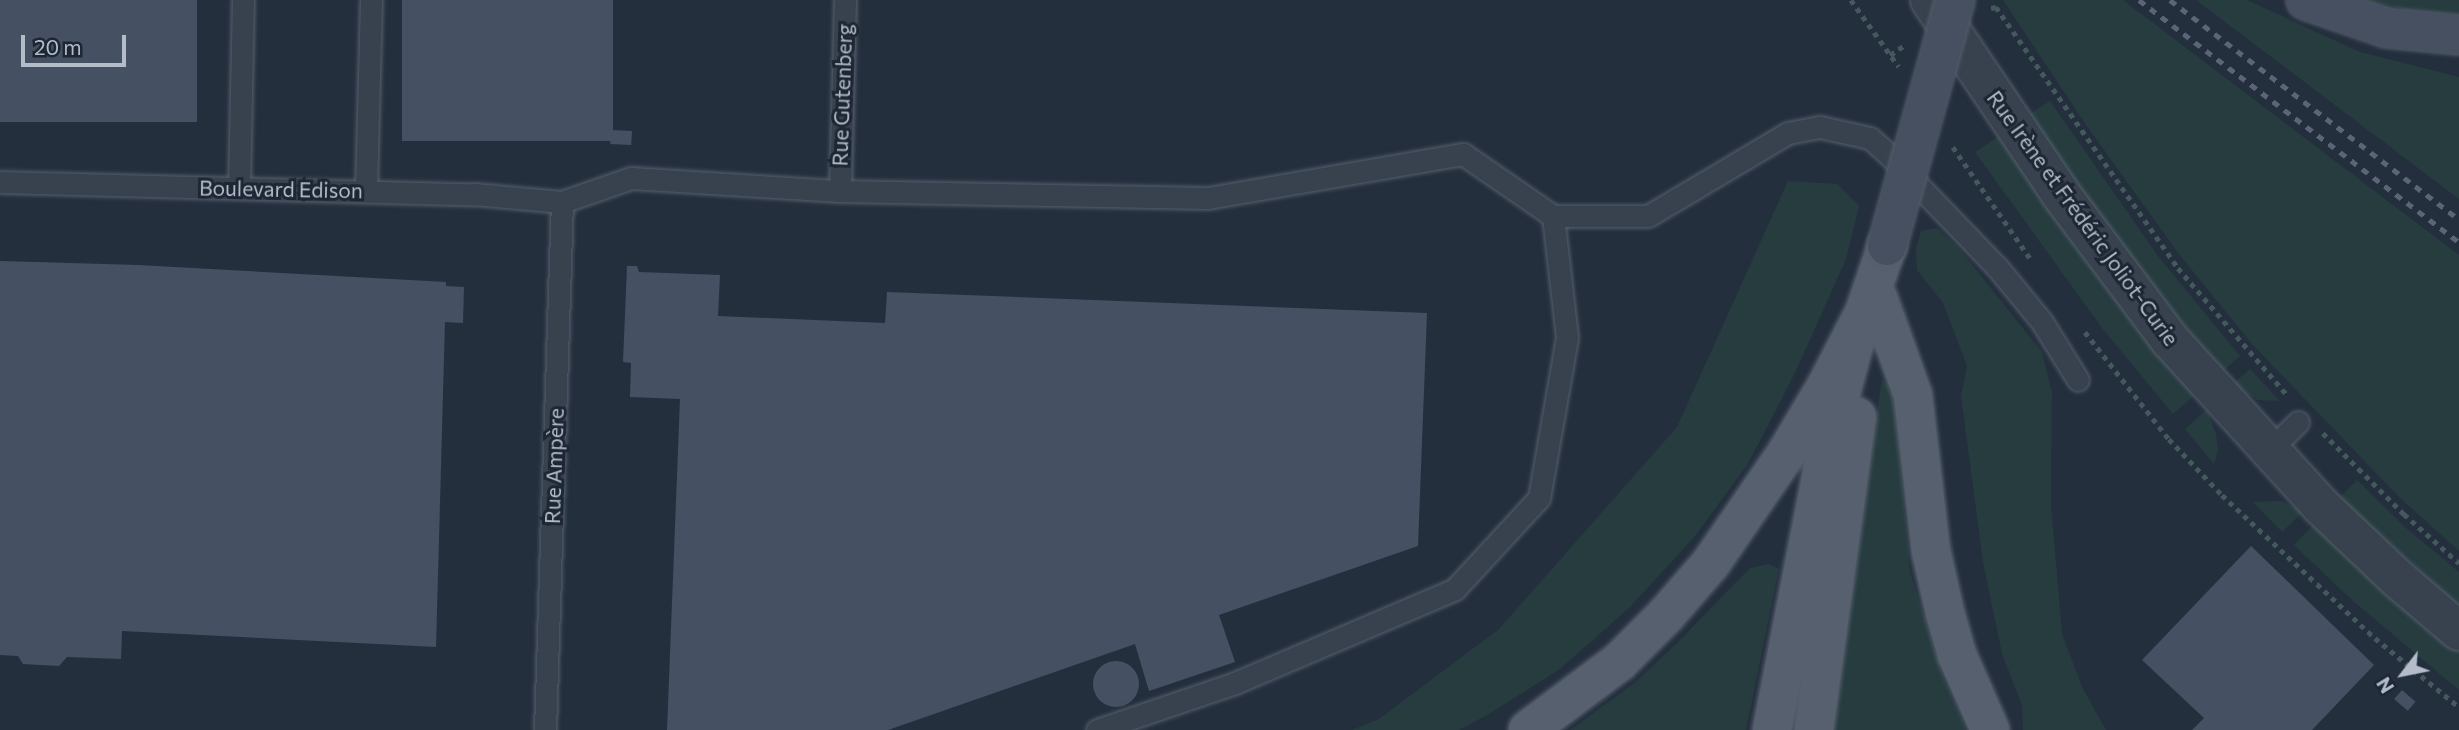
<!DOCTYPE html>
<meta charset="utf-8">
<style>
body{margin:0}
#map{position:relative;width:2459px;height:730px;overflow:hidden;background:#242f3e;font-family:Commissioner,sans-serif}
div>[style]{position:absolute}
[style*='--x']{left:calc(var(--x)*1px);top:calc(var(--y)*1px);width:calc(var(--w)*1px);rotate:calc(var(--a)*1deg)}
.green>*{inset:0;background:#263c3f}
.building>*{inset:0;background:#455162;transform-origin:0 0}
.round{border-radius:50%}
.path>*{height:4.5px;margin-top:-2.25px;transform-origin:0;background:repeating-linear-gradient(90deg,#44595c 0 5px,transparent 0 10px)}
.roads{filter:drop-shadow(0 0 2px #565f6c) drop-shadow(0 0 2px #565f6c)}
.service>*{height:21px;margin:-10.5px;padding:0 10.5px;transform-origin:10.5px;border-radius:10.5px;background:#38414e}
.minor>*{height:38px;margin:-19px;padding:0 19px;transform-origin:19px;border-radius:19px;background:#38414e}
.secondary>*{height:38px;margin:-19px;padding:0 19px;transform-origin:19px;border-radius:19px;background:#465061}
.primary>*{height:38px;margin:-19px;padding:0 19px;transform-origin:19px;border-radius:19px;background:#56606e}
.rail>*{height:5px;margin-top:-2.5px;transform-origin:0;background:repeating-linear-gradient(90deg,#5a6575 0 7px,transparent 0 14px)}
.bridges{filter:drop-shadow(0 0 2px #565f6c) drop-shadow(0 0 2px #565f6c)}
.secondary-bridge>*{height:38px;margin:-19px;padding:0 19px;transform-origin:19px;border-radius:19px;background:#465061}
span{translate:-50% -50%;white-space:nowrap;text-align:center;line-height:1.15;-webkit-text-stroke:6px #1d2633;paint-order:stroke}
.street-label{font-size:21px;color:#b4bcc9}
.north{position:absolute;left:2368px;top:639px;width:70px;height:70px;-webkit-text-stroke:5px #1d2633;paint-order:stroke;rotate:238deg;font-size:19px;font-weight:700;line-height:28px;text-align:center;color:#b4bcc9}
.north::after{content:'';display:block;margin:auto;width:24px;height:32px;background:#b4bcc9;clip-path:polygon(50% 0,100% 100%,50% 72%,0 100%)}
.scale{position:absolute;left:21px;top:35px;width:105px;height:32px;box-sizing:border-box;border:4px solid #b4bcc9;border-top:0;padding-left:9px;font-size:21px;line-height:24px;white-space:nowrap;color:#b4bcc9;-webkit-text-stroke:5px #1d2633;paint-order:stroke}
</style>
<div id="map">
<div class="green">
<i style="clip-path:polygon(2003px 0,2123px 0,2459px 255px,2459px 551px,2398px 496px,2252px 344px,2178px 253px,2086px 125px)"></i>
<i style="clip-path:polygon(2196px 0,2247px 0,2360px 52px,2459px 77px,2459px 199px)"></i>
<i style="clip-path:polygon(2369px 0,2459px 0,2459px 15px,2405px 10px)"></i>
<i style="clip-path:polygon(2050px 101px,2158px 256px,2240px 356px,2221px 373px,2111px 232px,2028px 115px)"></i>
<i style="clip-path:polygon(2001px 135px,2142px 331px,2194px 396px,2173px 414px,2102px 328px,1975px 152px)"></i>
<i style="clip-path:polygon(1788px 181px,1837px 184px,1859px 206px,1846px 259px,1795px 373px,1748px 464px,1696px 535px,1629px 608px,1560px 669px,1487px 715px,1459px 730px,1352px 730px,1379px 719px,1499px 629px,1677px 427px)"></i>
<i style="clip-path:polygon(1937px 228px,1958px 247px,2042px 352px,2052px 393px,2051px 504px,2062px 634px,2083px 689px,2106px 730px,2023px 730px,2022px 705px,2002px 654px,1983px 562px,1961px 396px,1967px 366px,1943px 303px,1917px 270px,1916px 249px,1921px 231px)"></i>
<i style="clip-path:polygon(2250px 369px,2280px 401px,2258px 400px,2232px 385px)"></i>
<i style="clip-path:polygon(1882px 379px,1888px 386px,1895px 407px,1910px 572px,1943px 677px,1966px 730px,1830px 730px)"></i>
<i style="clip-path:polygon(2207px 409px,2216px 434px,2218px 450px,2214px 464px,2185px 429px)"></i>
<i style="clip-path:polygon(2357px 480px,2406px 528px,2459px 572px,2459px 607px,2339px 498px)"></i>
<i style="clip-path:polygon(2282px 501px,2303px 512px,2282px 532px,2253px 502px)"></i>
<i style="clip-path:polygon(2315px 523px,2459px 650px,2459px 690px,2353px 601px,2294px 545px)"></i>
<i style="clip-path:polygon(1769px 564px,1779px 569px,1746px 730px,1570px 730px,1633px 684px,1676px 644px,1750px 568px)"></i>
</div>
<div class="building">
<i style="left:0;top:0;width:197px;height:122px"></i>
<i style="left:402px;top:0;width:211px;height:141px"></i>
<i style="left:611px;top:130px;width:21px;height:14px;rotate:3deg"></i>
<i style="clip-path:polygon(0 261px,138px 265px,446px 282px,446px 286px,464px 287px,463px 323px,445px 322px,436px 647px,122px 631px,121px 659px,67px 657px,59px 666px,23px 664px,18px 656px,0 655px)"></i>
<i style="clip-path:polygon(627px 266px,637px 266px,639px 272px,720px 275px,718px 316px,885px 323px,887px 292px,1427px 313px,1418px 546px,1219px 615px,1235px 662px,1149px 691px,1135px 644px,888px 730px,667px 730px,680px 399px,630px 397px,631px 363px,623px 362px)"></i>
<i style="clip-path:polygon(2251px 546px,2374px 665px,2312px 730px,2192px 730px,2204px 718px,2142px 660px)"></i>
<i class="round" style="left:1093px;top:661px;width:46px;height:46px"></i>
<i style="left:2402px;top:690px;width:18px;height:12px;rotate:41deg"></i>
</div>
<div class="path">
<i style="--x:1851;--y:0;--w:82;--a:54.4"></i>
<i style="--x:1991;--y:8;--w:5;--a:-11"></i>
<i style="--x:1996;--y:7;--w:318;--a:55.1"></i>
<i style="--x:2178;--y:268;--w:169;--a:49.3"></i>
<i style="--x:1890;--y:55;--w:18;--a:-34"></i>
<i style="--x:1953;--y:147;--w:135;--a:55.3"></i>
<i style="--x:2085;--y:332;--w:136;--a:51.9"></i>
<i style="--x:2169;--y:439;--w:77;--a:46.6"></i>
<i style="--x:2222;--y:495;--w:209;--a:43.1"></i>
<i style="--x:2375;--y:638;--w:109;--a:39.4"></i>
<i style="--x:2323;--y:433;--w:115;--a:45"></i>
<i style="--x:2404;--y:514;--w:74;--a:41.7"></i>
</div>
<div class="roads">
<div class="service">
<i style="--x:0;--y:182;--w:474;--a:1.5"></i>
<i style="--x:474;--y:194;--w:88;--a:5.2"></i>
<i style="--x:562;--y:202;--w:73;--a:-19.2"></i>
<i style="--x:631;--y:178;--w:209;--a:3.6"></i>
<i style="--x:840;--y:191;--w:368;--a:1.1"></i>
<i style="--x:1208;--y:198;--w:259;--a:-9.8"></i>
<i style="--x:1463;--y:154;--w:109;--a:34.6"></i>
<i style="--x:1553;--y:216;--w:95;--a:0"></i>
<i style="--x:1648;--y:216;--w:163;--a:-30.7"></i>
<i style="--x:1788;--y:133;--w:33;--a:-11"></i>
<i style="--x:1820;--y:127;--w:51;--a:12.4"></i>
<i style="--x:1870;--y:138;--w:27;--a:42"></i>
<i style="--x:1890;--y:156;--w:154;--a:46.1"></i>
<i style="--x:1997;--y:267;--w:71;--a:50.7"></i>
<i style="--x:2042;--y:322;--w:68;--a:58.2"></i>
<i style="--x:239;--y:188;--w:188;--a:-88.8"></i>
<i style="--x:366;--y:191;--w:191;--a:-88.5"></i>
<i style="--x:840;--y:191;--w:191;--a:-88.5"></i>
<i style="--x:2269;--y:451;--w:41;--a:-45"></i>
<i style="--x:545;--y:730;--w:528;--a:-88.16"></i>
<i style="--x:1097;--y:730;--w:146;--a:-18.8"></i>
<i style="--x:1235;--y:683;--w:239;--a:-23.1"></i>
<i style="--x:1455;--y:589;--w:124;--a:-47.3"></i>
<i style="--x:1539;--y:498;--w:163;--a:-80.1"></i>
<i style="--x:1567;--y:337;--w:122;--a:-96.6"></i>
</div>
<div class="minor">
<i style="--x:1930;--y:0;--w:233;--a:56"></i>
<i style="--x:2060;--y:193;--w:184;--a:53.2"></i>
<i style="--x:2170;--y:340;--w:224;--a:47.7"></i>
<i style="--x:2321;--y:506;--w:106;--a:43.5"></i>
<i style="--x:2398;--y:579;--w:80;--a:40.4"></i>
</div>
<div class="secondary">
<i style="--x:2306;--y:0;--w:86;--a:19.1"></i>
<i style="--x:2387;--y:28;--w:72;--a:5.6"></i>
</div>
<div class="primary">
<i style="--x:1878;--y:298;--w:104;--a:70.3"></i>
<i style="--x:1913;--y:396;--w:156;--a:83.4"></i>
<i style="--x:1931;--y:551;--w:64;--a:77.3"></i>
<i style="--x:1945;--y:613;--w:44;--a:74.1"></i>
<i style="--x:1957;--y:655;--w:82;--a:66.3"></i>
<i style="--x:1528;--y:730;--w:114;--a:-36.8"></i>
<i style="--x:1619;--y:662;--w:66;--a:-45"></i>
<i style="--x:1666;--y:615;--w:69;--a:-49.1"></i>
<i style="--x:1711;--y:563;--w:132;--a:-55.5"></i>
<i style="--x:1786;--y:454;--w:80;--a:-59.3"></i>
<i style="--x:1827;--y:385;--w:76;--a:-62.8"></i>
<i style="--x:1772;--y:730;--w:298;--a:-79"></i>
<i style="--x:1829;--y:437;--w:104;--a:-74.9"></i>
<i style="--x:1856;--y:337;--w:96;--a:-71.2"></i>
<i style="--x:1814;--y:730;--w:316;--a:-82.2"></i>
</div>
</div>
<div class="rail">
<i style="--x:2139;--y:0;--w:401;--a:37.1"></i>
<i style="--x:2170;--y:0;--w:363;--a:37.2"></i>
</div>
<div class="bridges">
<div class="secondary-bridge">
<i style="--x:1887;--y:246;--w:255;--a:-74.5"></i>
</div>
</div>
<div class="street-label">
<span style="left:842px;top:95px;rotate:-88deg">Rue Gutenberg</span>
<span style="left:281px;top:189px;rotate:1deg">Boulevard Edison</span>
<span style="left:2083px;top:218px;rotate:54deg">Rue Irène et Frédéric Joliot-Curie</span>
<span style="left:554px;top:466px;rotate:-88deg">Rue Ampère</span>
</div>
<div class="north">N</div>
<div class="scale">20 m</div>
</div>
